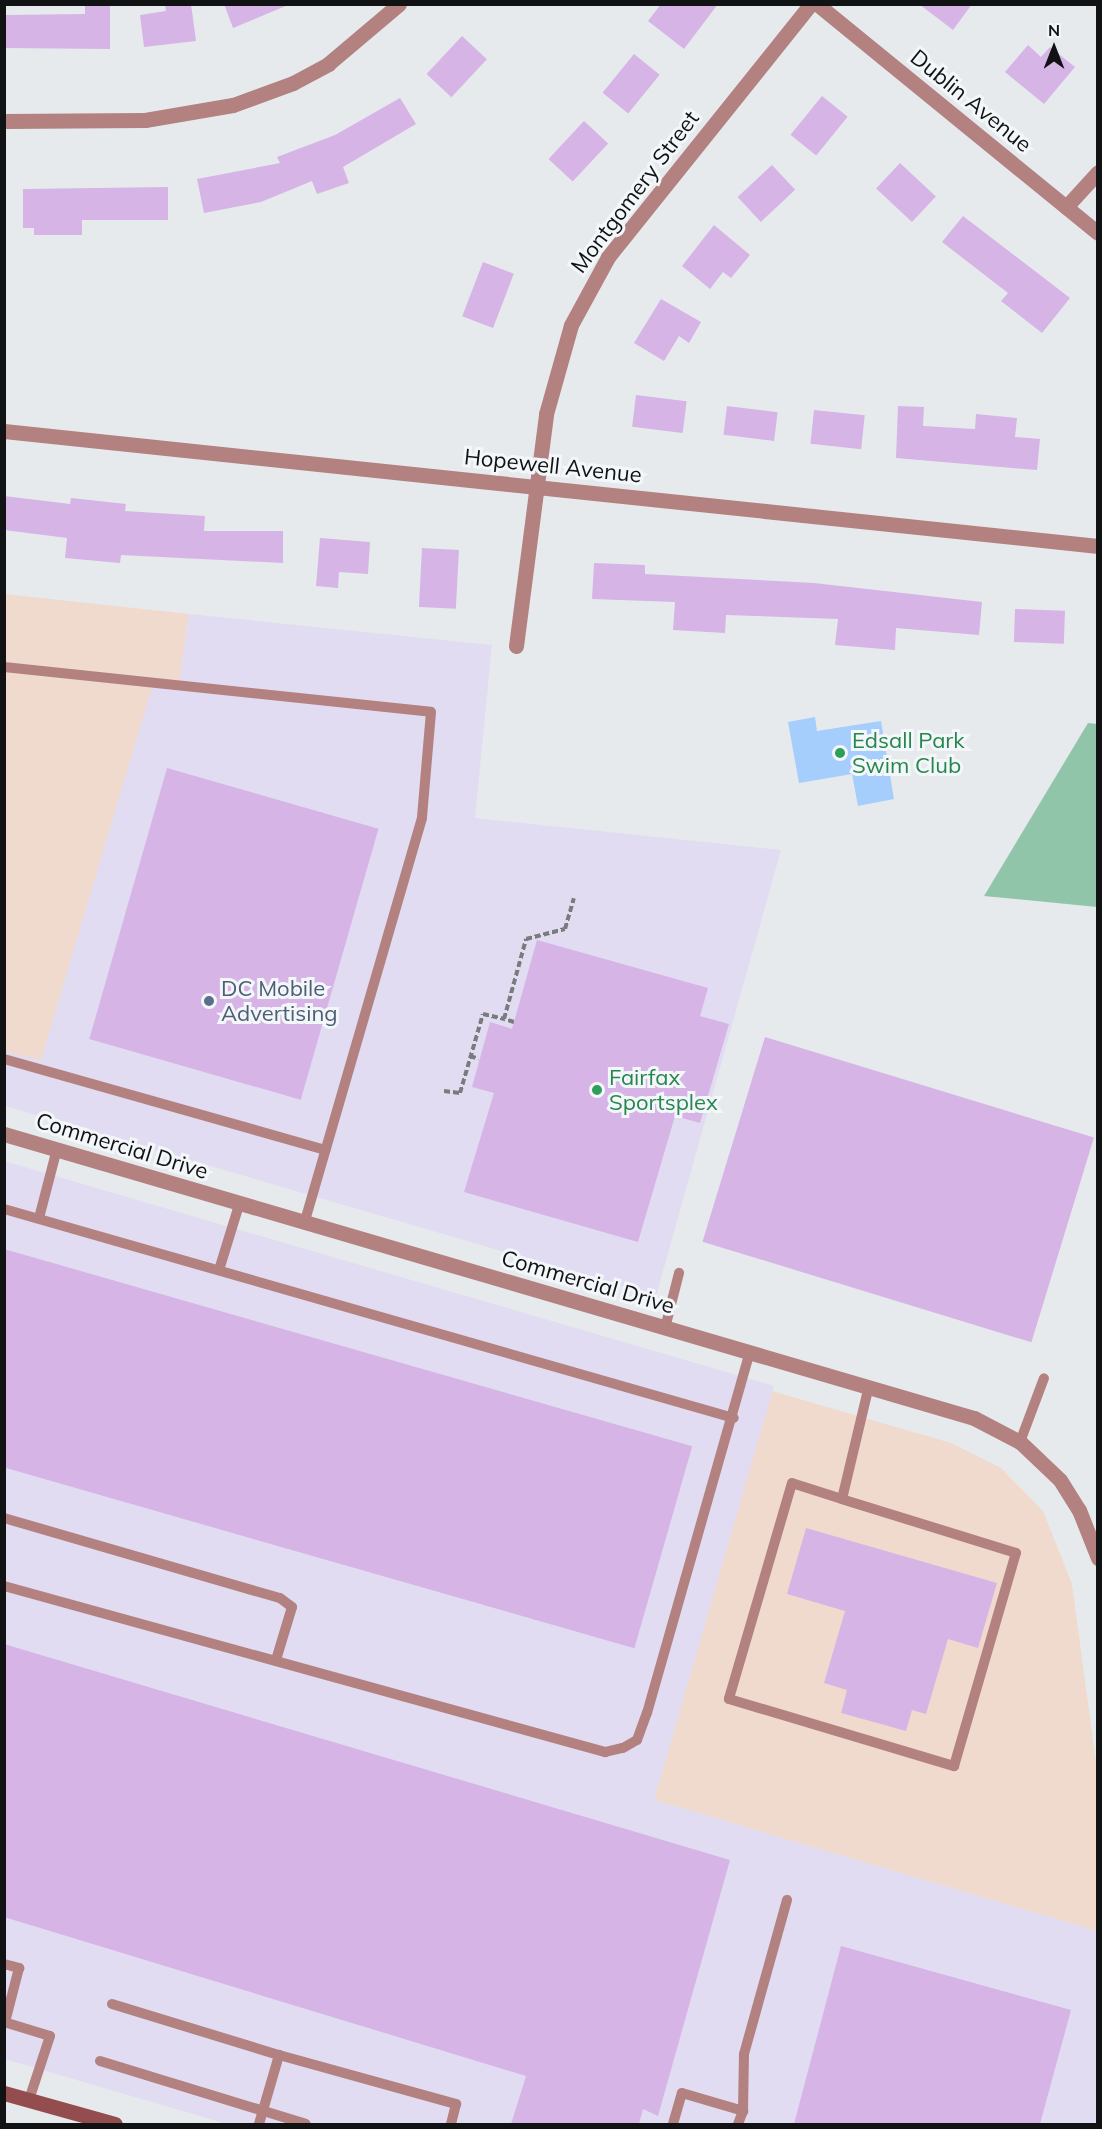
<!DOCTYPE html>
<style>
body{margin:0}
#map{position:relative;width:1102px;height:2129px;overflow:hidden;background:#e6eaed;font-family:Mulish,sans-serif}
div>[style]{position:absolute}
[style*='--x']{left:calc(var(--x)*1px);top:calc(var(--y)*1px);width:calc(var(--w)*1px);rotate:calc(var(--a)*1deg)}
.commercial>*{inset:0;background:#f0dace}
.industrial>*{inset:0;background:#e1dcf1}
.green>*{inset:0;background:#91c5aa}
.water>*{inset:0;background:#a6cefc}
.building>*{inset:0;background:#d7b4e6;transform-origin:0 0}
.path>*{height:4px;margin-top:-2px;transform-origin:0;background:repeating-linear-gradient(90deg,#797b7d 0 6px,transparent 0 9px)}
.lane>*{height:10px;margin:-5px;padding:0 5px;transform-origin:5px;border-radius:5px;background:#b28180}
.street>*{height:15px;margin:-7.5px;padding:0 7.5px;transform-origin:7.5px;border-radius:7.5px;background:#b28180}
.secondary>*{height:15px;margin:-7.5px;padding:0 7.5px;transform-origin:7.5px;border-radius:7.5px;background:#934d4f}
.dots>*{width:16px;height:16px;translate:-50% -50%;box-sizing:border-box;border:3px solid #f3f7fa;border-radius:50%}
span{translate:-50% -50%;white-space:nowrap;text-align:center;line-height:1.15;-webkit-text-stroke:6px #f3f7fa;paint-order:stroke}
.street-label{font-size:22px;color:#111213}
.leisure-label{font-size:22px;color:#27864d}
.left{translate:0 -50%;text-align:left}
.service-label{font-size:22px;color:#4e5e75}
.frame{position:absolute;inset:0;border:6px solid #111213;pointer-events:none}
.north{position:absolute;left:1024px;top:18px;width:60px;height:60px;-webkit-text-stroke:4px #f3f7fa;paint-order:stroke;rotate:0deg;font-size:16px;font-weight:700;line-height:24px;text-align:center;color:#111213}
.north::after{content:'';display:block;margin:auto;width:21px;height:27px;background:#111213;clip-path:polygon(50% 0,100% 100%,50% 72%,0 100%)}
</style>
<div id="map">
<div class="commercial">
<i style="clip-path:polygon(5px 594px,189px 614px,179px 685px,153px 685px,41px 1061px,5px 1052px)"></i>
<i style="clip-path:polygon(772px 1391px,951px 1443px,1001px 1468px,1043px 1511px,1072px 1584px,1097px 1770px,1097px 1931px,654px 1800px)"></i>
</div>
<div class="industrial">
<i style="clip-path:polygon(189px 614px,492px 645px,475px 818px,781px 850px,656px 1296px,5px 1106px,5px 1052px,41px 1060px,153px 684px,179px 685px)"></i>
<i style="clip-path:polygon(4px 1161px,774px 1386px,654px 1800px,1097px 1931px,1097px 2124px,227px 2124px,5px 2059px)"></i>
</div>
<div class="green">
<i style="clip-path:polygon(1088px 723px,1097px 724px,1097px 907px,984px 896px)"></i>
</div>
<div class="water">
<i style="clip-path:polygon(815px 717px,817px 731px,881px 721px,894px 799px,858px 806px,852px 774px,799px 783px,788px 722px)"></i>
</div>
<div class="building">
<i style="clip-path:polygon(165px 4px,191px 4px,196px 41px,144px 47px,140px 15px,166px 11px)"></i>
<i style="clip-path:polygon(224px 4px,288px 4px,288px 5px,233px 28px)"></i>
<i style="clip-path:polygon(661px 4px,718px 4px,684px 49px,648px 21px)"></i>
<i style="clip-path:polygon(919px 4px,972px 4px,953px 30px)"></i>
<i style="clip-path:polygon(85px 6px,110px 6px,110px 49px,4px 48px,4px 15px,85px 14px)"></i>
<i style="left:462px;top:36px;width:34px;height:52px;rotate:43deg"></i>
<i style="clip-path:polygon(1028px 45px,1041px 57px,1050px 47px,1075px 67px,1044px 104px,1005px 72px)"></i>
<i style="left:634px;top:54px;width:33px;height:50px;rotate:39deg"></i>
<i style="left:822px;top:96px;width:33px;height:50px;rotate:39deg"></i>
<i style="clip-path:polygon(400px 98px,416px 124px,343px 167px,349px 183px,317px 194px,312px 181px,261px 202px,204px 213px,197px 179px,280px 163px,277px 157px,335px 135px)"></i>
<i style="left:584px;top:121px;width:33px;height:52px;rotate:43deg"></i>
<i style="left:900px;top:163px;width:49px;height:35px;rotate:43deg"></i>
<i style="left:772px;top:165px;width:34px;height:47px;rotate:47deg"></i>
<i style="clip-path:polygon(168px 187px,168px 220px,82px 220px,82px 235px,34px 235px,34px 228px,23px 228px,23px 189px)"></i>
<i style="clip-path:polygon(963px 216px,1070px 298px,1042px 333px,1001px 301px,1008px 293px,942px 242px)"></i>
<i style="clip-path:polygon(714px 225px,750px 255px,731px 278px,723px 272px,710px 289px,682px 266px)"></i>
<i style="left:483px;top:262px;width:33px;height:58px;rotate:21deg"></i>
<i style="clip-path:polygon(661px 299px,701px 322px,689px 343px,679px 336px,664px 361px,634px 343px)"></i>
<i style="left:636px;top:395px;width:51px;height:32px;rotate:7deg"></i>
<i style="left:727px;top:406px;width:51px;height:29px;rotate:7deg"></i>
<i style="clip-path:polygon(898px 406px,924px 407px,923px 426px,975px 429px,976px 414px,1017px 418px,1015px 437px,1040px 439px,1037px 470px,896px 458px)"></i>
<i style="left:814px;top:410px;width:51px;height:34px;rotate:6deg"></i>
<i style="clip-path:polygon(4px 496px,70px 504px,71px 498px,126px 504px,125px 511px,205px 516px,204px 531px,283px 531px,283px 563px,121px 555px,120px 563px,65px 558px,67px 538px,4px 530px)"></i>
<i style="clip-path:polygon(320px 538px,370px 542px,368px 574px,339px 572px,338px 588px,316px 586px)"></i>
<i style="left:422px;top:548px;width:37px;height:59px;rotate:3deg"></i>
<i style="clip-path:polygon(594px 563px,645px 565px,645px 574px,814px 583px,982px 602px,979px 635px,896px 628px,895px 650px,835px 645px,838px 619px,726px 615px,725px 633px,673px 630px,675px 602px,592px 599px)"></i>
<i style="left:1015px;top:609px;width:50px;height:33px;rotate:2deg"></i>
<i style="left:167px;top:768px;width:220px;height:282px;rotate:16deg"></i>
<i style="clip-path:polygon(537px 940px,708px 988px,700px 1016px,729px 1024px,700px 1123px,675px 1116px,638px 1242px,464px 1192px,494px 1093px,472px 1087px,490px 1022px,512px 1029px)"></i>
<i style="left:765px;top:1037px;width:344px;height:214px;rotate:17deg"></i>
<i style="left:4px;top:1249px;width:716px;height:210px;rotate:16deg"></i>
<i style="clip-path:polygon(806px 1528px,997px 1583px,978px 1648px,948px 1639px,926px 1714px,912px 1710px,906px 1731px,841px 1713px,847px 1690px,824px 1683px,845px 1611px,787px 1594px)"></i>
<i style="clip-path:polygon(4px 1644px,730px 1860px,658px 2116px,643px 2109px,639px 2124px,511px 2124px,526px 2076px,4px 1917px)"></i>
<i style="clip-path:polygon(841px 1946px,1071px 2010px,1040px 2124px,794px 2124px)"></i>
</div>
<div class="path">
<i style="--x:514;--y:1022;--w:10;--a:-163"></i>
<i style="--x:504;--y:1019;--w:83;--a:-74.6"></i>
<i style="--x:526;--y:939;--w:40;--a:-14.4"></i>
<i style="--x:565;--y:929;--w:32;--a:-74"></i>
<i style="--x:470;--y:1056;--w:9;--a:18"></i>
<i style="--x:444;--y:1091;--w:16;--a:7"></i>
<i style="--x:460;--y:1093;--w:82;--a:-73.8"></i>
<i style="--x:483;--y:1014;--w:22;--a:13"></i>
</div>
<div class="lane">
<i style="--x:4;--y:667;--w:429;--a:6"></i>
<i style="--x:431;--y:712;--w:106;--a:94.9"></i>
<i style="--x:422;--y:818;--w:423;--a:106.2"></i>
<i style="--x:4;--y:1059;--w:334;--a:15.8"></i>
<i style="--x:4;--y:1209;--w:759;--a:15.98"></i>
<i style="--x:39;--y:1218;--w:71;--a:-75.4"></i>
<i style="--x:219;--y:1270;--w:68;--a:-72.9"></i>
<i style="--x:665;--y:1328;--w:57;--a:-75.7"></i>
<i style="--x:1020;--y:1442;--w:68;--a:-69.4"></i>
<i style="--x:842;--y:1499;--w:52;--a:-162.3"></i>
<i style="--x:792;--y:1483;--w:225;--a:106.3"></i>
<i style="--x:729;--y:1699;--w:235;--a:16.6"></i>
<i style="--x:954;--y:1766;--w:222;--a:-73.8"></i>
<i style="--x:1016;--y:1553;--w:182;--a:-162.8"></i>
<i style="--x:842;--y:1499;--w:116;--a:-76.6"></i>
<i style="--x:4;--y:1518;--w:287;--a:16.2"></i>
<i style="--x:280;--y:1598;--w:15;--a:37"></i>
<i style="--x:292;--y:1607;--w:55;--a:106.8"></i>
<i style="--x:4;--y:1586;--w:624;--a:15.44"></i>
<i style="--x:605;--y:1752;--w:18;--a:-13"></i>
<i style="--x:623;--y:1748;--w:16;--a:-30"></i>
<i style="--x:637;--y:1740;--w:29;--a:-70"></i>
<i style="--x:647;--y:1713;--w:375;--a:-74.1"></i>
<i style="--x:4;--y:1964;--w:16;--a:15"></i>
<i style="--x:19;--y:1968;--w:56;--a:104.5"></i>
<i style="--x:112;--y:2004;--w:175;--a:17"></i>
<i style="--x:4;--y:2022;--w:48;--a:16.9"></i>
<i style="--x:50;--y:2036;--w:67;--a:108.2"></i>
<i style="--x:100;--y:2061;--w:215;--a:17"></i>
<i style="--x:259;--y:2124;--w:72;--a:-73.8"></i>
<i style="--x:279;--y:2055;--w:184;--a:15.5"></i>
<i style="--x:456;--y:2104;--w:21;--a:104"></i>
<i style="--x:673;--y:2124;--w:32;--a:-74"></i>
<i style="--x:682;--y:2093;--w:64;--a:16.4"></i>
<i style="--x:738;--y:2124;--w:14;--a:-69"></i>
<i style="--x:743;--y:2111;--w:57;--a:-89"></i>
<i style="--x:744;--y:2054;--w:160;--a:-74.4"></i>
</div>
<div class="street">
<i style="--x:817;--y:4;--w:362;--a:39.2"></i>
<i style="--x:4;--y:121;--w:141;--a:-0.4"></i>
<i style="--x:145;--y:120;--w:89;--a:-9.7"></i>
<i style="--x:233;--y:105;--w:64;--a:-20.1"></i>
<i style="--x:293;--y:83;--w:40;--a:-28"></i>
<i style="--x:328;--y:64;--w:93;--a:-40.2"></i>
<i style="--x:1066;--y:207;--w:47;--a:-47.6"></i>
<i style="--x:4;--y:431;--w:1100;--a:6"></i>
<i style="--x:516;--y:646;--w:234;--a:-82.6"></i>
<i style="--x:546;--y:414;--w:92;--a:-74.3"></i>
<i style="--x:571;--y:325;--w:77;--a:-61.4"></i>
<i style="--x:608;--y:257;--w:324;--a:-51.3"></i>
<i style="--x:4;--y:1134;--w:1011;--a:16.32"></i>
<i style="--x:974;--y:1418;--w:52;--a:27.6"></i>
<i style="--x:1020;--y:1442;--w:55;--a:43.5"></i>
<i style="--x:1060;--y:1480;--w:36;--a:58"></i>
<i style="--x:1079;--y:1510;--w:52;--a:68.4"></i>
</div>
<div class="secondary">
<i style="--x:4;--y:2093;--w:115;--a:15.6"></i>
</div>
<div class="dots">
<i style="left:840px;top:753px;background:#2e9e5b"></i>
<i style="left:209px;top:1001px;background:#5c6f8a"></i>
<i style="left:597px;top:1090px;background:#2e9e5b"></i>
</div>
<div class="street-label">
<span style="left:971px;top:101px;rotate:39deg">Dublin Avenue</span>
<span style="left:635px;top:192px;rotate:-53deg">Montgomery Street</span>
<span style="left:553px;top:466px;rotate:6deg">Hopewell Avenue</span>
<span style="left:122px;top:1146px;rotate:17deg">Commercial Drive</span>
<span style="left:588px;top:1282px;rotate:16deg">Commercial Drive</span>
</div>
<div class="leisure-label">
<span class="left" style="left:852px;top:753px">Edsall Park<br>Swim Club</span>
<span class="left" style="left:609px;top:1090px">Fairfax<br>Sportsplex</span>
</div>
<div class="service-label">
<span class="left" style="left:221px;top:1001px">DC Mobile<br>Advertising</span>
</div>
<div class="frame"></div>
<div class="north">N</div>
</div>
